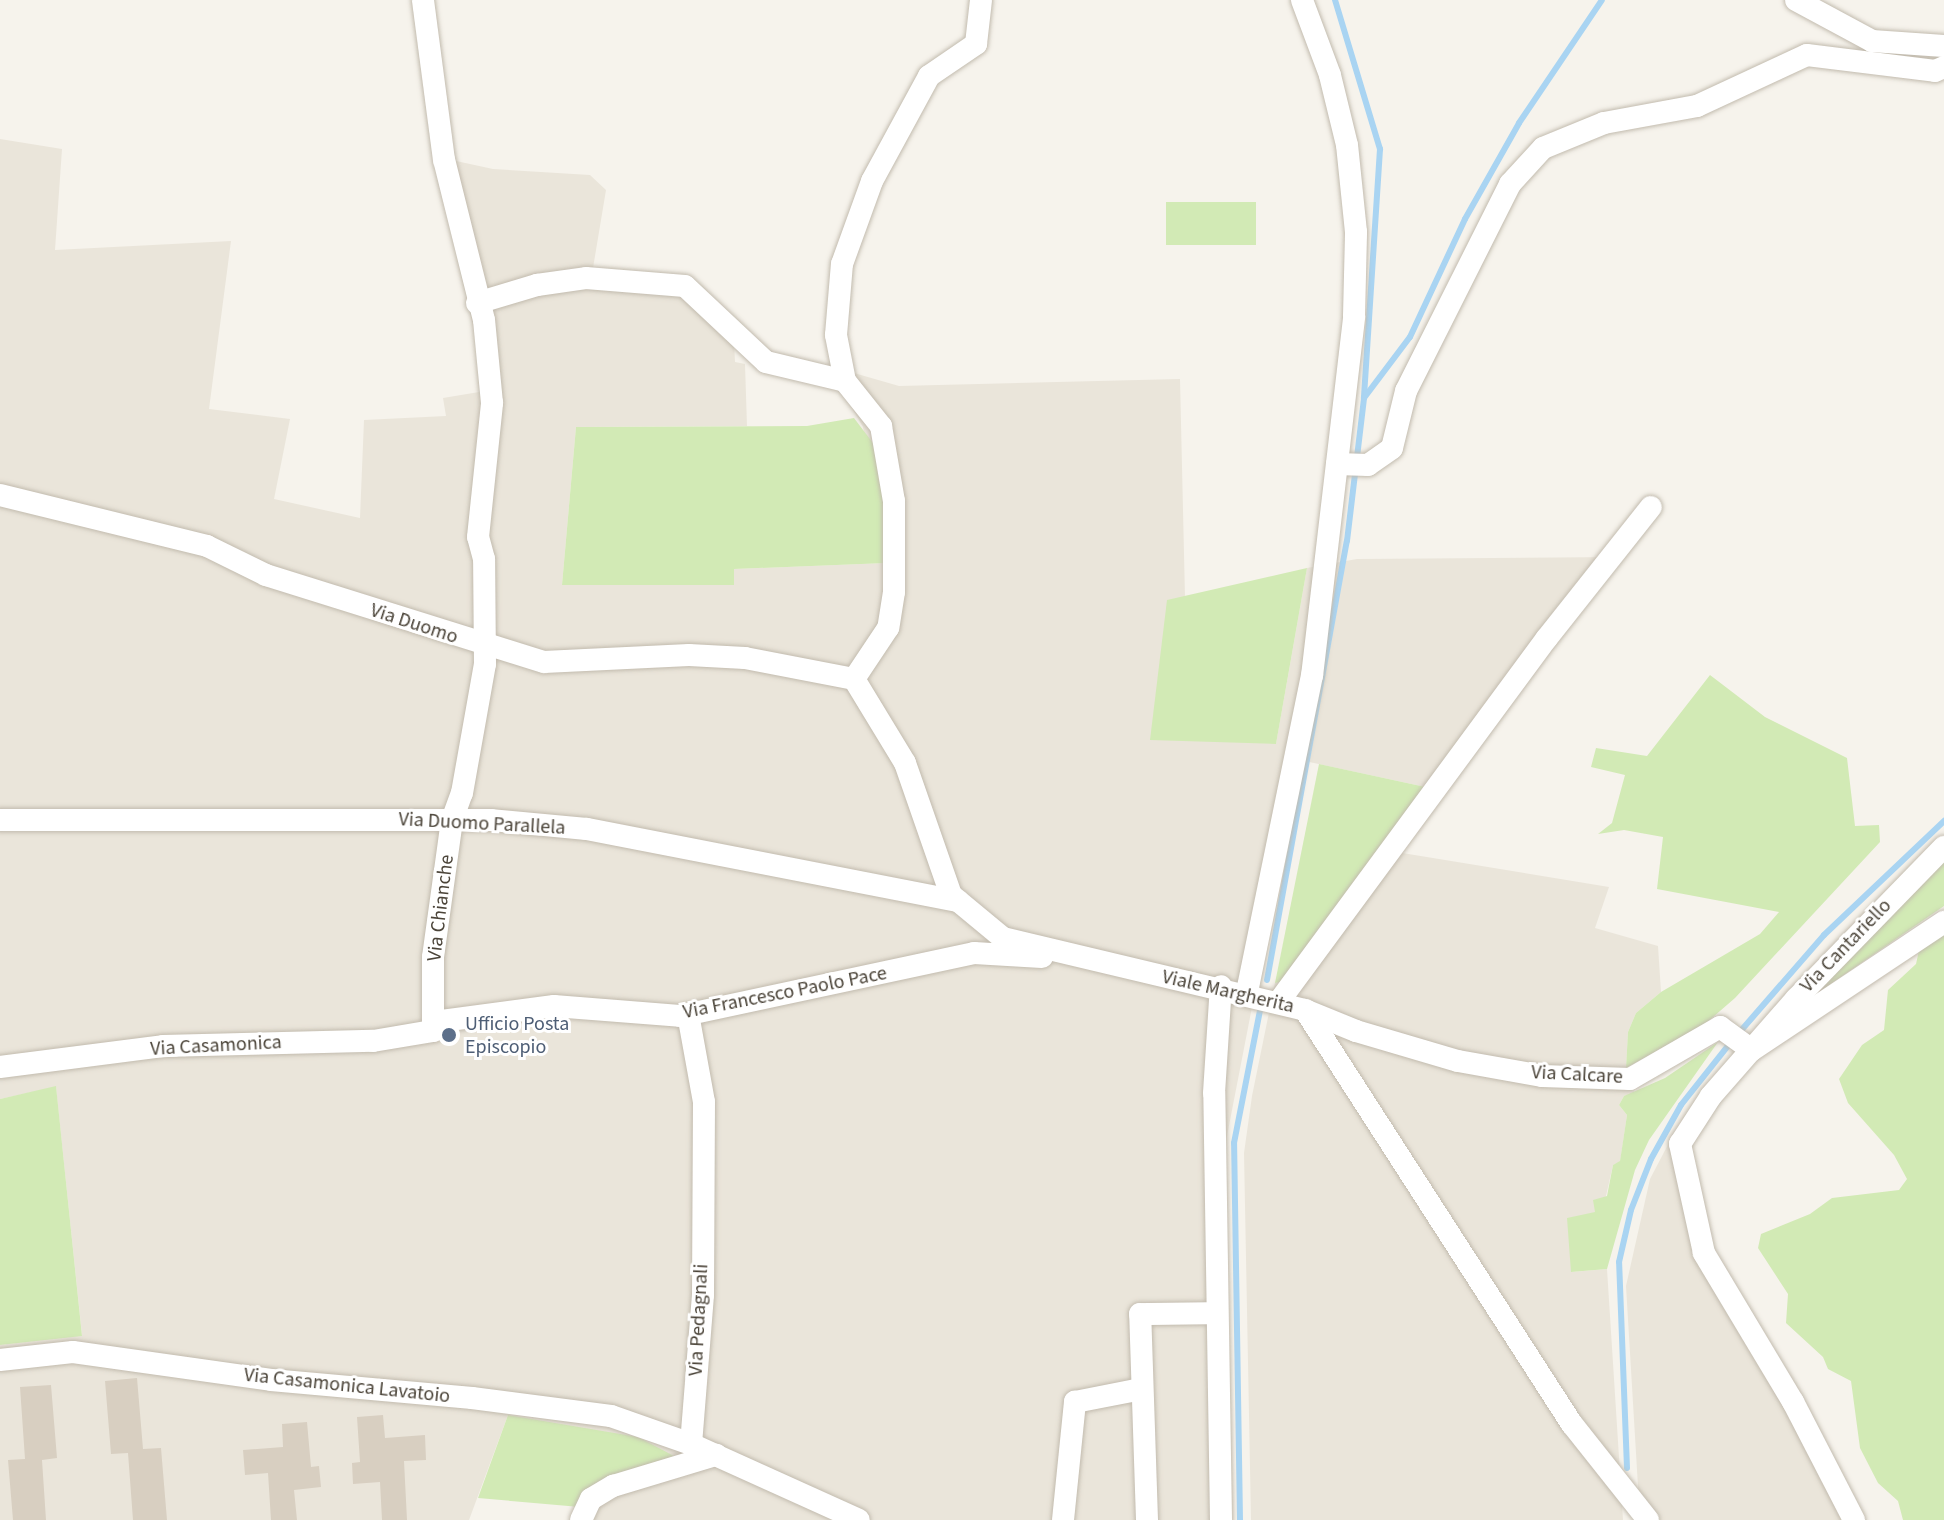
<!DOCTYPE html>
<style>
body{margin:0}
#map{position:relative;width:1944px;height:1520px;overflow:hidden;background:#f6f3ec;font-family:"Source Sans 3",sans-serif}
div>[style]{position:absolute}
[style*='--x']{left:calc(var(--x)*1px);top:calc(var(--y)*1px);width:calc(var(--w)*1px);rotate:calc(var(--a)*1deg)}
.residential>*{inset:0;background:#eae5da}
.green>*{inset:0;background:#d2eab5;transform-origin:0 0}
.stream>*{height:6px;margin:-3px;padding:0 3px;transform-origin:3px;border-radius:3px;background:#a9d4f2}
.building>*{inset:0;background:#d8cfc1}
.roads{filter:drop-shadow(0 0 2px #c2bbae) drop-shadow(0 0 2px #c2bbae)}
.minor>*{height:22px;margin:-11px;padding:0 11px;transform-origin:11px;border-radius:11px;background:#fff}
.dots>*{width:22px;height:22px;translate:-50% -50%;box-sizing:border-box;border:4px solid #fff;border-radius:50%}
span{translate:-50% -50%;white-space:nowrap;text-align:center;line-height:1.15;-webkit-text-stroke:6px #fff;paint-order:stroke}
.street-label{font-size:20px;color:#4b4439}
.service-label{font-size:20px;color:#4e5e75}
.left{translate:0 -50%;text-align:left}
</style>
<div id="map">
<div class="residential">
<i style="clip-path:polygon(0 139px,62px 149px,55px 250px,231px 241px,209px 409px,290px 419px,274px 499px,360px 518px,364px 420px,446px 416px,443px 398px,479px 392px,477px 343px,433px 156px,493px 169px,590px 175px,606px 190px,593px 268px,685px 279px,702px 286px,733px 321px,735px 362px,745px 364px,747px 426px,576px 427px,562px 585px,734px 585px,734px 569px,886px 563px,863px 427px,841px 389px,854px 373px,899px 386px,1180px 379px,1185px 597px,1167px 601px,1276px 744px,1307px 568px,1357px 559px,1619px 557px,1444px 791px,1300px 760px,1226px 1141px,1231px 1520px,576px 1520px,610px 1481px,674px 1455px,508px 1415px,469px 1520px,0 1520px,0 1345px,82px 1335px,56px 1087px,0 1099px)"></i>
<i style="clip-path:polygon(1384px 850px,1609px 887px,1595px 928px,1658px 946px,1661px 992px,1636px 1013px,1628px 1032px,1626px 1068px,1635px 1094px,1624px 1096px,1619px 1105px,1627px 1115px,1620px 1162px,1613px 1165px,1606px 1196px,1572px 1272px,1607px 1269px,1623px 1520px,1251px 1520px,1244px 1153px,1252px 1096px,1275px 983px,1286px 981px)"></i>
<i style="clip-path:polygon(1672px 1137px,1712px 1251px,1867px 1520px,1640px 1520px,1626px 1286px,1650px 1179px)"></i>
</div>
<div class="green">
<i style="left:1256px;top:202px;width:43px;height:90px;rotate:90deg"></i>
<i style="clip-path:polygon(854px 418px,879px 451px,885px 477px,886px 563px,734px 569px,734px 585px,562px 585px,576px 427px,807px 426px)"></i>
<i style="clip-path:polygon(1307px 568px,1276px 744px,1150px 740px,1167px 600px)"></i>
<i style="clip-path:polygon(1710px 675px,1765px 717px,1847px 758px,1855px 826px,1879px 825px,1880px 842px,1735px 998px,1705px 1024px,1626px 1068px,1628px 1032px,1636px 1013px,1661px 992px,1760px 934px,1779px 912px,1657px 889px,1663px 837px,1624px 830px,1598px 834px,1612px 823px,1625px 775px,1591px 767px,1596px 748px,1647px 756px)"></i>
<i style="clip-path:polygon(1319px 764px,1430px 788px,1286px 981px,1275px 983px)"></i>
<i style="clip-path:polygon(1944px 860px,1944px 906px,1800px 1005px)"></i>
<i style="clip-path:polygon(1944px 930px,1944px 1520px,1903px 1520px,1898px 1501px,1878px 1483px,1860px 1448px,1851px 1381px,1828px 1369px,1823px 1357px,1786px 1323px,1788px 1294px,1758px 1248px,1761px 1234px,1810px 1214px,1832px 1198px,1899px 1190px,1907px 1179px,1894px 1155px,1848px 1103px,1839px 1079px,1862px 1045px,1884px 1030px,1888px 990px,1916px 964px,1920px 946px)"></i>
<i style="clip-path:polygon(1718px 1042px,1649px 1140px,1635px 1170px,1607px 1269px,1571px 1272px,1567px 1218px,1595px 1212px,1593px 1200px,1607px 1196px,1613px 1165px,1620px 1161px,1627px 1115px,1619px 1105px,1624px 1096px,1665px 1078px)"></i>
<i style="clip-path:polygon(56px 1086px,82px 1336px,0 1345px,0 1099px)"></i>
<i style="clip-path:polygon(508px 1415px,638px 1437px,674px 1456px,610px 1481px,580px 1507px,478px 1498px)"></i>
</div>
<div class="stream">
<i style="--x:1335;--y:0;--w:156;--a:73.2"></i>
<i style="--x:1380;--y:149;--w:249;--a:93.7"></i>
<i style="--x:1267;--y:980;--w:446;--a:-79.7"></i>
<i style="--x:1347;--y:541;--w:144;--a:-83.2"></i>
<i style="--x:1364;--y:398;--w:76;--a:-53"></i>
<i style="--x:1410;--y:337;--w:130;--a:-65"></i>
<i style="--x:1465;--y:219;--w:110;--a:-60.6"></i>
<i style="--x:1519;--y:123;--w:148;--a:-56"></i>
<i style="--x:1738;--y:1034;--w:131;--a:-49"></i>
<i style="--x:1824;--y:935;--w:166;--a:-43.5"></i>
<i style="--x:1627;--y:1468;--w:206;--a:-92.2"></i>
<i style="--x:1619;--y:1262;--w:53;--a:-77"></i>
<i style="--x:1631;--y:1210;--w:55;--a:-68.6"></i>
<i style="--x:1651;--y:1159;--w:62;--a:-60.9"></i>
<i style="--x:1681;--y:1105;--w:80;--a:-51.6"></i>
<i style="--x:1240;--y:1520;--w:377;--a:-90.9"></i>
<i style="--x:1234;--y:1143;--w:135;--a:-78.9"></i>
</div>
<div class="building">
<i style="clip-path:polygon(137px 1378px,143px 1449px,161px 1448px,167px 1520px,133px 1520px,128px 1453px,111px 1454px,105px 1381px)"></i>
<i style="clip-path:polygon(51px 1385px,57px 1458px,42px 1460px,46px 1520px,13px 1520px,8px 1460px,25px 1459px,20px 1387px)"></i>
<i style="clip-path:polygon(383px 1415px,385px 1438px,425px 1435px,426px 1460px,404px 1461px,407px 1520px,382px 1520px,380px 1482px,353px 1484px,352px 1463px,360px 1462px,357px 1417px)"></i>
<i style="clip-path:polygon(307px 1422px,311px 1467px,319px 1466px,321px 1487px,294px 1490px,297px 1520px,271px 1520px,268px 1473px,245px 1475px,243px 1450px,283px 1447px,282px 1424px)"></i>
</div>
<div class="roads">
<div class="minor">
<i style="--x:1796;--y:0;--w:86;--a:28.3"></i>
<i style="--x:1872;--y:41;--w:72;--a:4"></i>
<i style="--x:477;--y:303;--w:63;--a:-16.7"></i>
<i style="--x:537;--y:285;--w:49;--a:-8.1"></i>
<i style="--x:586;--y:278;--w:99;--a:4.6"></i>
<i style="--x:685;--y:286;--w:111;--a:43.2"></i>
<i style="--x:766;--y:362;--w:81;--a:13.5"></i>
<i style="--x:845;--y:381;--w:58;--a:51.3"></i>
<i style="--x:881;--y:426;--w:76;--a:80.2"></i>
<i style="--x:894;--y:501;--w:91;--a:90"></i>
<i style="--x:894;--y:592;--w:36;--a:99"></i>
<i style="--x:888;--y:628;--w:61;--a:123.7"></i>
<i style="--x:845;--y:381;--w:47;--a:-101.1"></i>
<i style="--x:836;--y:335;--w:71;--a:-85.2"></i>
<i style="--x:842;--y:264;--w:88;--a:-70.1"></i>
<i style="--x:872;--y:181;--w:119;--a:-61.5"></i>
<i style="--x:929;--y:76;--w:57;--a:-34.2"></i>
<i style="--x:976;--y:44;--w:44;--a:-83.5"></i>
<i style="--x:1337;--y:464;--w:31;--a:2"></i>
<i style="--x:1368;--y:465;--w:29;--a:-35"></i>
<i style="--x:1392;--y:448;--w:59;--a:-76.2"></i>
<i style="--x:1406;--y:391;--w:232;--a:-63.3"></i>
<i style="--x:1510;--y:184;--w:49;--a:-47.5"></i>
<i style="--x:1543;--y:148;--w:66;--a:-22.3"></i>
<i style="--x:1604;--y:123;--w:95;--a:-10.4"></i>
<i style="--x:1697;--y:106;--w:121;--a:-24.9"></i>
<i style="--x:1807;--y:55;--w:129;--a:7.1"></i>
<i style="--x:1935;--y:71;--w:10;--a:-24"></i>
<i style="--x:0;--y:495;--w:213;--a:13.8"></i>
<i style="--x:207;--y:546;--w:66;--a:26.2"></i>
<i style="--x:266;--y:575;--w:291;--a:17.4"></i>
<i style="--x:544;--y:662;--w:145;--a:-2.8"></i>
<i style="--x:689;--y:655;--w:56;--a:3.1"></i>
<i style="--x:745;--y:658;--w:111;--a:10.9"></i>
<i style="--x:854;--y:679;--w:98;--a:58.7"></i>
<i style="--x:905;--y:763;--w:140;--a:70.8"></i>
<i style="--x:951;--y:895;--w:67;--a:39.6"></i>
<i style="--x:1003;--y:938;--w:310;--a:13.4"></i>
<i style="--x:1305;--y:1010;--w:493;--a:57.2"></i>
<i style="--x:1572;--y:1424;--w:122;--a:51.6"></i>
<i style="--x:0;--y:820;--w:491;--a:0"></i>
<i style="--x:491;--y:820;--w:96;--a:5.4"></i>
<i style="--x:587;--y:829;--w:378;--a:11"></i>
<i style="--x:1247;--y:992;--w:323;--a:-78.4"></i>
<i style="--x:1312;--y:676;--w:362;--a:-83.3"></i>
<i style="--x:1354;--y:316;--w:84;--a:-88.6"></i>
<i style="--x:1356;--y:232;--w:87;--a:-95.9"></i>
<i style="--x:1347;--y:145;--w:72;--a:-103.7"></i>
<i style="--x:1330;--y:75;--w:80;--a:-110.5"></i>
<i style="--x:1280;--y:1000;--w:450;--a:-53.6"></i>
<i style="--x:1547;--y:638;--w:167;--a:-51.6"></i>
<i style="--x:1307;--y:1011;--w:53;--a:22.2"></i>
<i style="--x:1356;--y:1031;--w:106;--a:16.4"></i>
<i style="--x:1458;--y:1061;--w:85;--a:10.1"></i>
<i style="--x:1542;--y:1076;--w:88;--a:2"></i>
<i style="--x:1630;--y:1079;--w:104;--a:-30"></i>
<i style="--x:1720;--y:1027;--w:39;--a:36"></i>
<i style="--x:1752;--y:1050;--w:231;--a:-33.7"></i>
<i style="--x:688;--y:1014;--w:89;--a:79.7"></i>
<i style="--x:704;--y:1102;--w:193;--a:90.3"></i>
<i style="--x:703;--y:1295;--w:149;--a:94.6"></i>
<i style="--x:691;--y:1444;--w:184;--a:24.3"></i>
<i style="--x:434;--y:1022;--w:121;--a:-7.6"></i>
<i style="--x:554;--y:1006;--w:126;--a:4.5"></i>
<i style="--x:680;--y:1016;--w:301;--a:-12.1"></i>
<i style="--x:974;--y:953;--w:68;--a:3.4"></i>
<i style="--x:0;--y:1067;--w:164;--a:-7.3"></i>
<i style="--x:163;--y:1046;--w:210;--a:-1.4"></i>
<i style="--x:373;--y:1041;--w:61;--a:-9.5"></i>
<i style="--x:433;--y:1031;--w:74;--a:-90"></i>
<i style="--x:433;--y:957;--w:138;--a:-82.1"></i>
<i style="--x:452;--y:820;--w:29;--a:-70"></i>
<i style="--x:462;--y:793;--w:131;--a:-79.9"></i>
<i style="--x:485;--y:664;--w:105;--a:-90.5"></i>
<i style="--x:484;--y:559;--w:23;--a:-105"></i>
<i style="--x:478;--y:537;--w:135;--a:-84"></i>
<i style="--x:492;--y:403;--w:83;--a:-95.5"></i>
<i style="--x:484;--y:320;--w:165;--a:-104"></i>
<i style="--x:444;--y:160;--w:161;--a:-97.5"></i>
<i style="--x:0;--y:1360;--w:73;--a:-6.3"></i>
<i style="--x:73;--y:1352;--w:200;--a:8"></i>
<i style="--x:271;--y:1380;--w:202;--a:5.1"></i>
<i style="--x:472;--y:1398;--w:140;--a:7.4"></i>
<i style="--x:611;--y:1416;--w:85;--a:19.3"></i>
<i style="--x:581;--y:1520;--w:23;--a:-65"></i>
<i style="--x:591;--y:1499;--w:26;--a:-31"></i>
<i style="--x:613;--y:1486;--w:108;--a:-16.8"></i>
<i style="--x:1063;--y:1520;--w:119;--a:-84.2"></i>
<i style="--x:1075;--y:1402;--w:67;--a:-11.1"></i>
<i style="--x:1147;--y:1520;--w:206;--a:-91.9"></i>
<i style="--x:1140;--y:1314;--w:77;--a:-0.7"></i>
<i style="--x:1221;--y:1520;--w:427;--a:-90.9"></i>
<i style="--x:1214;--y:1093;--w:107;--a:-86.3"></i>
<i style="--x:1854;--y:1520;--w:133;--a:-117.3"></i>
<i style="--x:1793;--y:1402;--w:174;--a:-120.9"></i>
<i style="--x:1704;--y:1253;--w:112;--a:-102.4"></i>
<i style="--x:1680;--y:1144;--w:57;--a:-57.1"></i>
<i style="--x:1711;--y:1096;--w:129;--a:-48.8"></i>
<i style="--x:1796;--y:999;--w:212;--a:-45.8"></i>
</div>
</div>
<div class="dots">
<i style="left:449px;top:1035px;background:#5c6f8a"></i>
</div>
<div class="street-label">
<span style="left:414px;top:624px;rotate:18deg">Via Duomo</span>
<span style="left:482px;top:824px;rotate:3deg">Via Duomo Parallela</span>
<span style="left:441px;top:908px;rotate:-83deg">Via Chianche</span>
<span style="left:1846px;top:946px;rotate:-46deg">Via Cantariello</span>
<span style="left:1228px;top:992px;rotate:13deg">Viale Margherita</span>
<span style="left:785px;top:993px;rotate:-11deg">Via Francesco Paolo Pace</span>
<span style="left:216px;top:1046px;rotate:-3deg">Via Casamonica</span>
<span style="left:1577px;top:1075px;rotate:3deg">Via Calcare</span>
<span style="left:699px;top:1320px;rotate:-87deg">Via Pedagnali</span>
<span style="left:347px;top:1386px;rotate:6deg">Via Casamonica Lavatoio</span>
</div>
<div class="service-label">
<span class="left" style="left:465px;top:1036px">Ufficio Posta<br>Episcopio</span>
</div>
</div>
